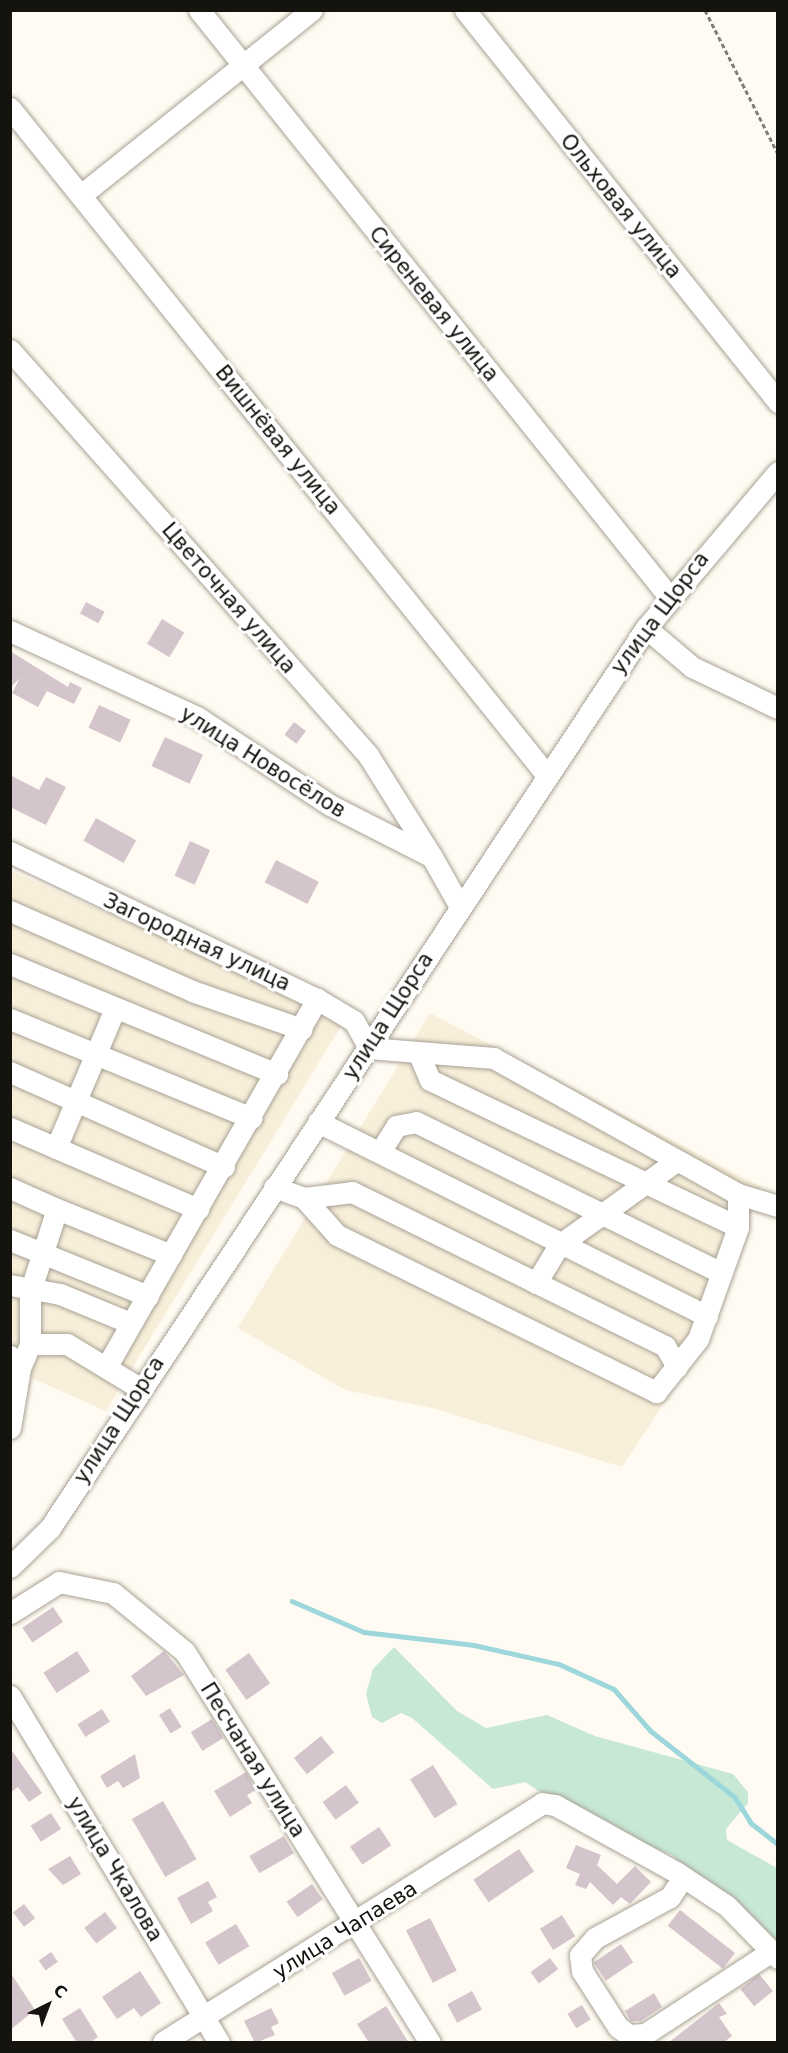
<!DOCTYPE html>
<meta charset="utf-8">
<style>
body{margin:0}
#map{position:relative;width:788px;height:2053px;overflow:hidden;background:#fffbf2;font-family:"DejaVu Sans",sans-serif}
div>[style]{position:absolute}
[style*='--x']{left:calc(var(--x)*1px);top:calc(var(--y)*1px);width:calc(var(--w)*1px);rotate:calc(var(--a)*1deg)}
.built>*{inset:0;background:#f8efda}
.green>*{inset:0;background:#c7e8d5}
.stream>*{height:4.5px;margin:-2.25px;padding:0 2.25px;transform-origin:2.25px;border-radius:2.25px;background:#9dd7dc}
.building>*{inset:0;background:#d4c5cc;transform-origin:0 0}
.path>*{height:3px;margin-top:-1.5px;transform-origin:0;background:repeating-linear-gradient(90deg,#817e77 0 4.5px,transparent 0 7.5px)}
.roads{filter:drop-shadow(0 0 2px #a8a295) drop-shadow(0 0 2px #a8a295)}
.minor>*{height:21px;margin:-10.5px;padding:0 10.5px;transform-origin:10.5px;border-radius:10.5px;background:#fff}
span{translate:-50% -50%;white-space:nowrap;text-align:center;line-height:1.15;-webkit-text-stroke:6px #fff;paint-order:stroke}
.street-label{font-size:21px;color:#15130e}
.frame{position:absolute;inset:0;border:12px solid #15130e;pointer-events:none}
.north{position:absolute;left:18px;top:1975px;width:60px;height:60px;-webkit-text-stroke:4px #fff;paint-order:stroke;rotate:42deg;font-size:16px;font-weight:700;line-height:24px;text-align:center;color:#15130e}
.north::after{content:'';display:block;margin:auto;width:21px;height:27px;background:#15130e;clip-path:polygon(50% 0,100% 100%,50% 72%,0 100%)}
</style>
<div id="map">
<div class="built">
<i style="clip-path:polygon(11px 871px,346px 1018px,106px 1411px,11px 1369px)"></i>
<i style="clip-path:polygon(430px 1013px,761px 1187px,709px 1335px,622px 1467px,436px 1409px,345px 1390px,238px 1328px)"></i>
</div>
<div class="green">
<i style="clip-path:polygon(394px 1647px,457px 1711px,486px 1728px,547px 1715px,595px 1736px,733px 1774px,748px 1792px,748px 1803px,726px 1829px,727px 1840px,777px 1868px,777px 1953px,705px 1892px,672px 1855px,578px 1817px,525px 1782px,493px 1789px,412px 1718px,401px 1713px,382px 1723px,372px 1717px,366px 1694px,373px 1669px)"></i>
</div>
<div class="stream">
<i style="--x:292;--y:1601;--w:78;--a:23.3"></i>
<i style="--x:364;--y:1632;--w:111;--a:6.7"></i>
<i style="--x:474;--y:1645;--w:87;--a:12.6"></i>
<i style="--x:559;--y:1664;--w:60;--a:24.4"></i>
<i style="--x:614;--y:1689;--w:56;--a:48.6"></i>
<i style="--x:651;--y:1731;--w:107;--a:38.2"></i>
<i style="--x:735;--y:1797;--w:31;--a:58"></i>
<i style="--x:751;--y:1823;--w:34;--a:38"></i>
</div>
<div class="building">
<i style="left:86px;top:602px;width:21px;height:13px;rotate:28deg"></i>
<i style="left:162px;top:619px;width:26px;height:29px;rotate:31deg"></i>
<i style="clip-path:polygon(10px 651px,68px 687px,70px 682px,82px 688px,74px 704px,47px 691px,38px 707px,12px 693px,20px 678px,10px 688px)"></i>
<i style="left:99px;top:705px;width:35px;height:25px;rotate:25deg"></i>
<i style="left:294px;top:722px;width:15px;height:16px;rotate:37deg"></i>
<i style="left:165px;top:737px;width:42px;height:32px;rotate:25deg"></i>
<i style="clip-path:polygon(10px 775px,39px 790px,46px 777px,66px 787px,46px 825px,10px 807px)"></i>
<i style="left:96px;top:818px;width:46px;height:26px;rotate:29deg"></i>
<i style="left:190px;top:841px;width:22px;height:38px;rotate:24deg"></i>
<i style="left:276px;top:860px;width:48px;height:25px;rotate:27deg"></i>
<i style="left:53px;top:1607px;width:18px;height:37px;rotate:56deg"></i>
<i style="left:77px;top:1651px;width:24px;height:40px;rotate:57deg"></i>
<i style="clip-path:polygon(164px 1651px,184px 1675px,146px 1696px,131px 1676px)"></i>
<i style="left:249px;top:1653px;width:37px;height:29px;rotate:55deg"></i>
<i style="left:170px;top:1708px;width:22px;height:13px;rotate:58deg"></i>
<i style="left:102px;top:1709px;width:15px;height:29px;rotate:58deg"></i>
<i style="left:212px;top:1719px;width:22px;height:25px;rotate:58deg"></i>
<i style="left:321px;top:1736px;width:21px;height:35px;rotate:51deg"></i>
<i style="clip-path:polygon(10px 1748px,42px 1793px,29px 1802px,18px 1787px,10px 1793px)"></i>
<i style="clip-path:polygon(135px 1754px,140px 1778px,123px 1788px,118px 1781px,107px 1788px,100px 1776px)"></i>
<i style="left:433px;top:1765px;width:46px;height:27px;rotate:58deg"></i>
<i style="clip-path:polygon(246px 1772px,256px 1790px,247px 1795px,252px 1803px,230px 1817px,214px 1791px)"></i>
<i style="left:346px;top:1785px;width:22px;height:29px;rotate:54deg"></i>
<i style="left:163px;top:1801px;width:67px;height:36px;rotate:60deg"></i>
<i style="left:51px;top:1813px;width:19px;height:24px;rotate:58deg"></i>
<i style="left:379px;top:1827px;width:22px;height:35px;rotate:56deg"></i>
<i style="left:284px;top:1836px;width:20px;height:40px;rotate:60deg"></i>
<i style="clip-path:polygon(576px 1845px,601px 1855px,597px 1865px,617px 1884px,635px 1866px,651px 1882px,630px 1904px,621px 1897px,613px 1905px,590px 1882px,586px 1889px,575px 1885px,580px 1874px,566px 1868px)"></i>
<i style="left:519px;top:1849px;width:27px;height:55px;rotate:56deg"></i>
<i style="clip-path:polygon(70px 1856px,81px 1874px,63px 1885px,48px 1869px)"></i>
<i style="clip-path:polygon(208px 1881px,217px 1897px,208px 1902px,213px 1911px,191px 1924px,177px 1898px)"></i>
<i style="left:312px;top:1884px;width:19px;height:31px;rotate:55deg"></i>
<i style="left:24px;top:1904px;width:18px;height:14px;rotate:52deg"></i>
<i style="left:680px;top:1910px;width:70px;height:20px;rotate:38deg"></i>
<i style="left:105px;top:1912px;width:20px;height:26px;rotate:53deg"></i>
<i style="left:562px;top:1915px;width:25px;height:26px;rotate:58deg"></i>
<i style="left:430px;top:1918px;width:59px;height:27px;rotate:63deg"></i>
<i style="left:236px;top:1924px;width:26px;height:36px;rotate:59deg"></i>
<i style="left:621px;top:1944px;width:22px;height:33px;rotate:56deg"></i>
<i style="left:51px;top:1952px;width:12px;height:15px;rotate:55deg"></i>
<i style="left:359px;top:1958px;width:26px;height:31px;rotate:61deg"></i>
<i style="left:550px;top:1958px;width:14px;height:24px;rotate:54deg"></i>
<i style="clip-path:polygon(140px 1971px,161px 2003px,141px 2017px,134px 2008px,117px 2019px,102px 1997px)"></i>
<i style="clip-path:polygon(10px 1972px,35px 2010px,10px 2030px)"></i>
<i style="left:759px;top:1974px;width:22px;height:24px;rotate:51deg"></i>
<i style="left:472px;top:1991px;width:21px;height:28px;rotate:62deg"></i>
<i style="clip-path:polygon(654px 1993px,662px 2007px,641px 2021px,631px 2021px,625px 2011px)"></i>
<i style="clip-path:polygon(719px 2003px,727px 2014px,719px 2017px,732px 2036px,723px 2043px,668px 2043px)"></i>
<i style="left:582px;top:2005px;width:17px;height:17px;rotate:59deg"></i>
<i style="clip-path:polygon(386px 2006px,409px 2043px,369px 2043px,357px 2024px)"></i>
<i style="clip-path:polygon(80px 2008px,98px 2037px,89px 2043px,77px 2043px,62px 2019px)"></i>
<i style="clip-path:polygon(271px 2008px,279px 2023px,271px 2027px,275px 2035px,255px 2043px,244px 2021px)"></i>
</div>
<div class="path">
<i style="--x:705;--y:10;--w:161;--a:63.1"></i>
</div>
<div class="roads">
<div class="minor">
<i style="--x:199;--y:10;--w:753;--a:51.3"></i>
<i style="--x:465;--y:10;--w:502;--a:51.39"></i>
<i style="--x:10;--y:108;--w:853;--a:51.18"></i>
<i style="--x:81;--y:195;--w:296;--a:-38.7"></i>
<i style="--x:10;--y:350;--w:541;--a:48.52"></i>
<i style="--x:368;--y:755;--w:120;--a:57.9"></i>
<i style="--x:646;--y:628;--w:60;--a:40.3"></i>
<i style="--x:692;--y:667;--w:95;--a:25.5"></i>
<i style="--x:10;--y:631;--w:206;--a:24.7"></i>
<i style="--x:197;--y:717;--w:159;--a:33.5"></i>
<i style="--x:330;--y:805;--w:114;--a:27"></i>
<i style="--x:432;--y:857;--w:55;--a:60.6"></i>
<i style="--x:10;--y:852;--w:340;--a:25.6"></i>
<i style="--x:317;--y:999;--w:43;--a:30.7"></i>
<i style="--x:354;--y:1021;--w:31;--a:61"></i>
<i style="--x:369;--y:1048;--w:49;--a:4.7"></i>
<i style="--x:418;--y:1052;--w:30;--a:67"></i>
<i style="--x:430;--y:1080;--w:341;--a:25.5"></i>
<i style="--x:10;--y:911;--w:199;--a:23.7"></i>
<i style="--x:192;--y:991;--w:116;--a:19.1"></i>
<i style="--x:10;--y:964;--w:289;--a:22.4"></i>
<i style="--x:10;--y:1019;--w:261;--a:22.3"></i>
<i style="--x:10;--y:1072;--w:234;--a:23.9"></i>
<i style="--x:318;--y:1122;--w:435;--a:26.5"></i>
<i style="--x:10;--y:1128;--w:205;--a:23.3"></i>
<i style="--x:56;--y:1148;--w:149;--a:-67.1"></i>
<i style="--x:380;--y:1152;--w:31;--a:-58"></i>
<i style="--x:396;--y:1126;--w:20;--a:-11"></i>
<i style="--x:416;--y:1122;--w:340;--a:26.3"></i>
<i style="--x:274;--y:1187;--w:32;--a:20"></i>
<i style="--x:304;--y:1198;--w:50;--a:48.3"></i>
<i style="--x:337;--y:1235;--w:356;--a:26.2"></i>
<i style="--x:656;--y:1392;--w:68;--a:-51.6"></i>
<i style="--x:698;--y:1339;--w:119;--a:-70.3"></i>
<i style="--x:738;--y:1227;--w:33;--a:-90"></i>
<i style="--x:738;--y:1194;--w:279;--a:-150.9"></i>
<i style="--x:494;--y:1058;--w:76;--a:-175.5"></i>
<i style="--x:10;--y:1188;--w:51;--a:24.1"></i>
<i style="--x:738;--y:1194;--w:42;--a:16.7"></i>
<i style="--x:304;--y:1198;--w:48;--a:-7.1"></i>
<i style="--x:352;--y:1192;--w:349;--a:26.2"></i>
<i style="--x:665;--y:1346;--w:24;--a:60"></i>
<i style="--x:10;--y:1240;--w:149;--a:22.1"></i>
<i style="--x:536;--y:1283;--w:44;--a:-58.8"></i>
<i style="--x:559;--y:1245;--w:143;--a:-35.6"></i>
<i style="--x:10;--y:1285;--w:51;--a:10.2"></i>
<i style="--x:60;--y:1294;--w:74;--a:22.4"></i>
<i style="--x:30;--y:1344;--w:52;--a:-90"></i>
<i style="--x:30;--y:1292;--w:87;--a:-72"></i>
<i style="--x:57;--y:1209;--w:123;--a:22"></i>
<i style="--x:10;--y:1356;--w:16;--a:50"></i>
<i style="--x:20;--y:1368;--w:26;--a:-67"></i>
<i style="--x:30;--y:1344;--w:37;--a:0"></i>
<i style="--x:67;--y:1344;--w:83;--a:31.2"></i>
<i style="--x:108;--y:1364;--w:421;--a:-60.2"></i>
<i style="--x:10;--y:1428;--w:61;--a:-80.5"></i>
<i style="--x:10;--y:1567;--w:56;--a:-44.3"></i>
<i style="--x:50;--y:1528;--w:1079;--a:-56.49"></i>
<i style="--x:646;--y:628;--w:204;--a:-49.8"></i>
<i style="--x:10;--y:1613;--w:58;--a:-32.3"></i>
<i style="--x:59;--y:1582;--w:55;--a:11.5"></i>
<i style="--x:113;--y:1593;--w:93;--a:39.3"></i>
<i style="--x:185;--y:1652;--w:461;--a:57.9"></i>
<i style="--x:10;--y:1696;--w:404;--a:58.9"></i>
<i style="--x:683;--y:1877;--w:24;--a:123"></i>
<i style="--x:670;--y:1897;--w:85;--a:151.3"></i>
<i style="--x:595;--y:1938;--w:23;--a:131"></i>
<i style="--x:580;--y:1955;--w:16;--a:83"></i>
<i style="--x:582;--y:1971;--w:67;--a:57.3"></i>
<i style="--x:618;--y:2027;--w:14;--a:36"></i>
<i style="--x:629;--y:2035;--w:16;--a:-4"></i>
<i style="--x:645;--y:2034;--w:152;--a:-33.2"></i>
<i style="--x:163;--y:2042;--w:448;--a:-32.2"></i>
<i style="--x:542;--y:1803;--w:13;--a:9"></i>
<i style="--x:555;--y:1805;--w:138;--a:29"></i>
<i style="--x:676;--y:1872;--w:61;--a:33.7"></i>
<i style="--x:727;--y:1906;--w:73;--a:45.6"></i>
</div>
</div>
<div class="street-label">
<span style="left:621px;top:206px;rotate:51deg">Ольховая улица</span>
<span style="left:434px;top:304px;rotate:51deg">Сиреневая улица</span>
<span style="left:278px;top:440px;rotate:51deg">Вишнёвая улица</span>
<span style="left:229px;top:598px;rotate:49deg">Цветочная улица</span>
<span style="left:660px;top:613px;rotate:-53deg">улица Щорса</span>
<span style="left:263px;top:762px;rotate:32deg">улица Новосёлов</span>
<span style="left:197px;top:942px;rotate:25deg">Загородная улица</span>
<span style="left:388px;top:1016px;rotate:-57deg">улица Щорса</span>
<span style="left:119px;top:1420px;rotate:-57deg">улица Щорса</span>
<span style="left:253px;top:1760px;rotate:58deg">Песчаная улица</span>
<span style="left:115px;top:1869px;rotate:59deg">улица Чкалова</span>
<span style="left:345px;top:1930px;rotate:-32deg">улица Чапаева</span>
</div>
<div class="frame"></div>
<div class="north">С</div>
</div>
